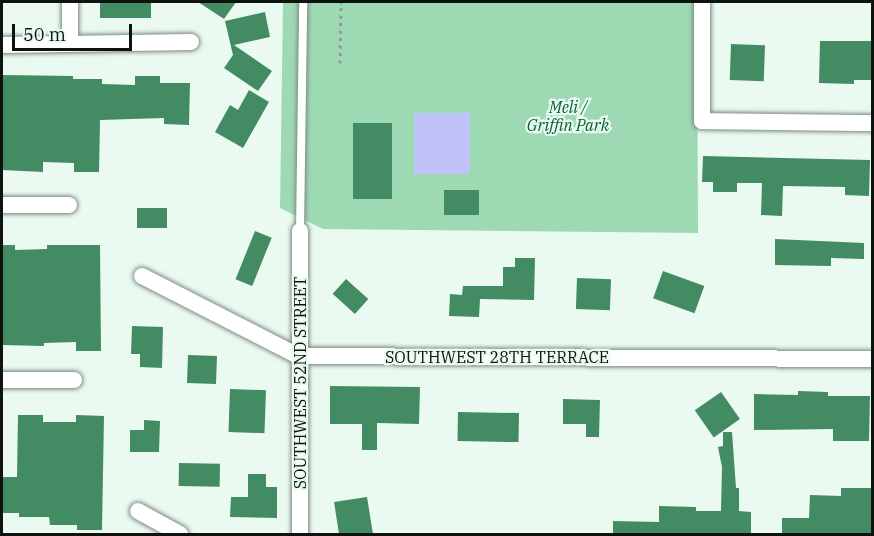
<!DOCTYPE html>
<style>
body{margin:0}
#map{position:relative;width:874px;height:536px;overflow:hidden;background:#eafaf0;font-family:"IBM Plex Serif",serif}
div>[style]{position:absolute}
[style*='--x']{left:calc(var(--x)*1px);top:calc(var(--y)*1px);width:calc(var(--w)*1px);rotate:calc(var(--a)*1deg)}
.green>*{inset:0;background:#9ddab4}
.water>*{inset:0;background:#c0c2f9;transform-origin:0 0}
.building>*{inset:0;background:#438b62;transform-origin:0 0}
.path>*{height:3px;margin-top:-1.5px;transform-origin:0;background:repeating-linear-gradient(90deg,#919c95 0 3px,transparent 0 7.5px)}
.roads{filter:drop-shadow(0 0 2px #7d8b82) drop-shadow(0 0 2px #7d8b82)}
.lane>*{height:8px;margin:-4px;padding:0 4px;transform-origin:4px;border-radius:4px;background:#fff}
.street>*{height:16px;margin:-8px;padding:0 8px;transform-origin:8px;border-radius:8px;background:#fff}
span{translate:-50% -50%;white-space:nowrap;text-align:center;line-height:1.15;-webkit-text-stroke:4.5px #eafaf0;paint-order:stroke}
.park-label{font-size:16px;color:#06613a;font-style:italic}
.street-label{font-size:16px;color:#0e1310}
.frame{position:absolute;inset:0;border:3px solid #0e1310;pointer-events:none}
.scale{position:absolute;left:12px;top:24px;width:120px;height:27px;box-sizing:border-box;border:3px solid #0e1310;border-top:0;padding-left:8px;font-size:18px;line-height:21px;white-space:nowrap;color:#0e1310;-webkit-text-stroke:4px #eafaf0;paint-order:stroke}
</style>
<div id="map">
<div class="green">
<i style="clip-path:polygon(283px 2px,697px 2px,698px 233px,323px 229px,280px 208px)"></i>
</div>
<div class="water">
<i style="left:414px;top:113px;width:56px;height:61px"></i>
</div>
<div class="building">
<i style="left:100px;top:2px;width:51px;height:16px"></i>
<i style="clip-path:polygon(198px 2px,236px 2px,224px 19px)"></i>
<i style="clip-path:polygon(265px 12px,270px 37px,234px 45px,272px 71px,258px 91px,224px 68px,233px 55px,225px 21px)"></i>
<i style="clip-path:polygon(820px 41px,873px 41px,873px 80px,854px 80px,854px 84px,819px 83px)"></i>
<i style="left:731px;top:44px;width:34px;height:36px;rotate:2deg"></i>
<i style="clip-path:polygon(2px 75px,73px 76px,73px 79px,102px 79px,102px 84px,135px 85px,135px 76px,160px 76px,160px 83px,190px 83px,189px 125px,164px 124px,164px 118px,100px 120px,99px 172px,74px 172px,74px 163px,43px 162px,43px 172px,2px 170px)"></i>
<i style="clip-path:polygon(249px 90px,269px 102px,243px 148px,215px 132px,230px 105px,238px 110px)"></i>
<i style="left:353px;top:123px;width:39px;height:76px"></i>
<i style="clip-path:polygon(703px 156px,870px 160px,869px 196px,845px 195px,845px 187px,783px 186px,782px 216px,761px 215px,762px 183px,737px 183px,737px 192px,713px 192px,713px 182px,702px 182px)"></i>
<i style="left:444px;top:190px;width:35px;height:25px"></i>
<i style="left:137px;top:208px;width:30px;height:20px"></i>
<i style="left:255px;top:231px;width:18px;height:52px;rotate:22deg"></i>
<i style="clip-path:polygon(775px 239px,864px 243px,864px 259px,831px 258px,831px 266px,775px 265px)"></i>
<i style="clip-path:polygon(2px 245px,15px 245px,15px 250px,47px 249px,47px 245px,100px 245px,101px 351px,76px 351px,76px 342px,44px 343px,44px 346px,2px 345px)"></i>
<i style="clip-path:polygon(515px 258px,535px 258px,534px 300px,480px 299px,479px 317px,449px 316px,450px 294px,462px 295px,463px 286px,503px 286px,503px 267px,515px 267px)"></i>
<i style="left:663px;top:271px;width:44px;height:29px;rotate:20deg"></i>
<i style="left:577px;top:278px;width:34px;height:31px;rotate:2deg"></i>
<i style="left:346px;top:279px;width:30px;height:20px;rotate:42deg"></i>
<i style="clip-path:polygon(132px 326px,163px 327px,162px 368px,140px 367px,140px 354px,131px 354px)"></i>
<i style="left:188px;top:355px;width:29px;height:28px;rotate:2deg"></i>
<i style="clip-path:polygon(330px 386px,420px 387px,419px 424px,377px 423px,377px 450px,362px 450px,362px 424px,330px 424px)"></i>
<i style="left:230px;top:389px;width:36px;height:43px;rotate:2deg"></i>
<i style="clip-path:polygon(798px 391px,828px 392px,828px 396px,870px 396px,869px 441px,833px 441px,833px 429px,754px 430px,754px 394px,798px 395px)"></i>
<i style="left:721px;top:392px;width:33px;height:32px;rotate:55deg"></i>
<i style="clip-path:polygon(563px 399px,600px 400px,599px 437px,586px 437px,586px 424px,563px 424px)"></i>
<i style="left:458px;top:412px;width:61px;height:29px;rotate:1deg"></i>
<i style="clip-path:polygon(18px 415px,43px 415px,43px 422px,76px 422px,76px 415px,104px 416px,102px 530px,77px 530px,77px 525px,50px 525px,49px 517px,19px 517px,19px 513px,2px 513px,2px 477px,17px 477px)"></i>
<i style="clip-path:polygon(144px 420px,160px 421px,159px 452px,130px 452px,130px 430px,144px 430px)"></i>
<i style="clip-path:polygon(723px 432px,732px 432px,736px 488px,739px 488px,739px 511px,751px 512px,751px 534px,613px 534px,613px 521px,659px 522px,659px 506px,696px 507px,696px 511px,721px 511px,722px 467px,718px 447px,723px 446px)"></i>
<i style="left:179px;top:463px;width:41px;height:23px;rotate:1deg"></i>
<i style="clip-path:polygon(248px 474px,266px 474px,266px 487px,277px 487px,277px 518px,230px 517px,231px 497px,248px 497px)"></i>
<i style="clip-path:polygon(841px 488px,873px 488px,873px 534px,782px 534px,782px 518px,809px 518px,810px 495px,841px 496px)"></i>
<i style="clip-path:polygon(367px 497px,373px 534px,339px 534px,334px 502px)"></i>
</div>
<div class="path">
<i style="--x:340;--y:63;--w:61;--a:-89.1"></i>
</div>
<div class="roads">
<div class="lane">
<i style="--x:300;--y:231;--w:229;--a:-89.2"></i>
</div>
<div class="street">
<i style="--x:70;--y:2;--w:41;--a:90"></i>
<i style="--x:702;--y:2;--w:119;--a:90"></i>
<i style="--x:702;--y:121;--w:170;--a:0.7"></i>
<i style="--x:2;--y:45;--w:189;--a:-0.9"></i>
<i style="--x:2;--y:205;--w:67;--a:0"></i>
<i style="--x:300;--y:231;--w:303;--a:90"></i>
<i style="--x:142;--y:276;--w:175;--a:27.1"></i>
<i style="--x:298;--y:356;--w:574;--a:0.3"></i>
<i style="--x:2;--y:380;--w:72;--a:0"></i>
<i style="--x:138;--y:511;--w:48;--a:28.7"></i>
</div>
</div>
<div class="park-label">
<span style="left:568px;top:116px">Meli /<br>Griffin Park</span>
</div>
<div class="street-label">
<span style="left:497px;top:357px">SOUTHWEST 28TH TERRACE</span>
<span style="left:300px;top:383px;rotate:-90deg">SOUTHWEST 52ND STREET</span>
</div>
<div class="frame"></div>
<div class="scale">50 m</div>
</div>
